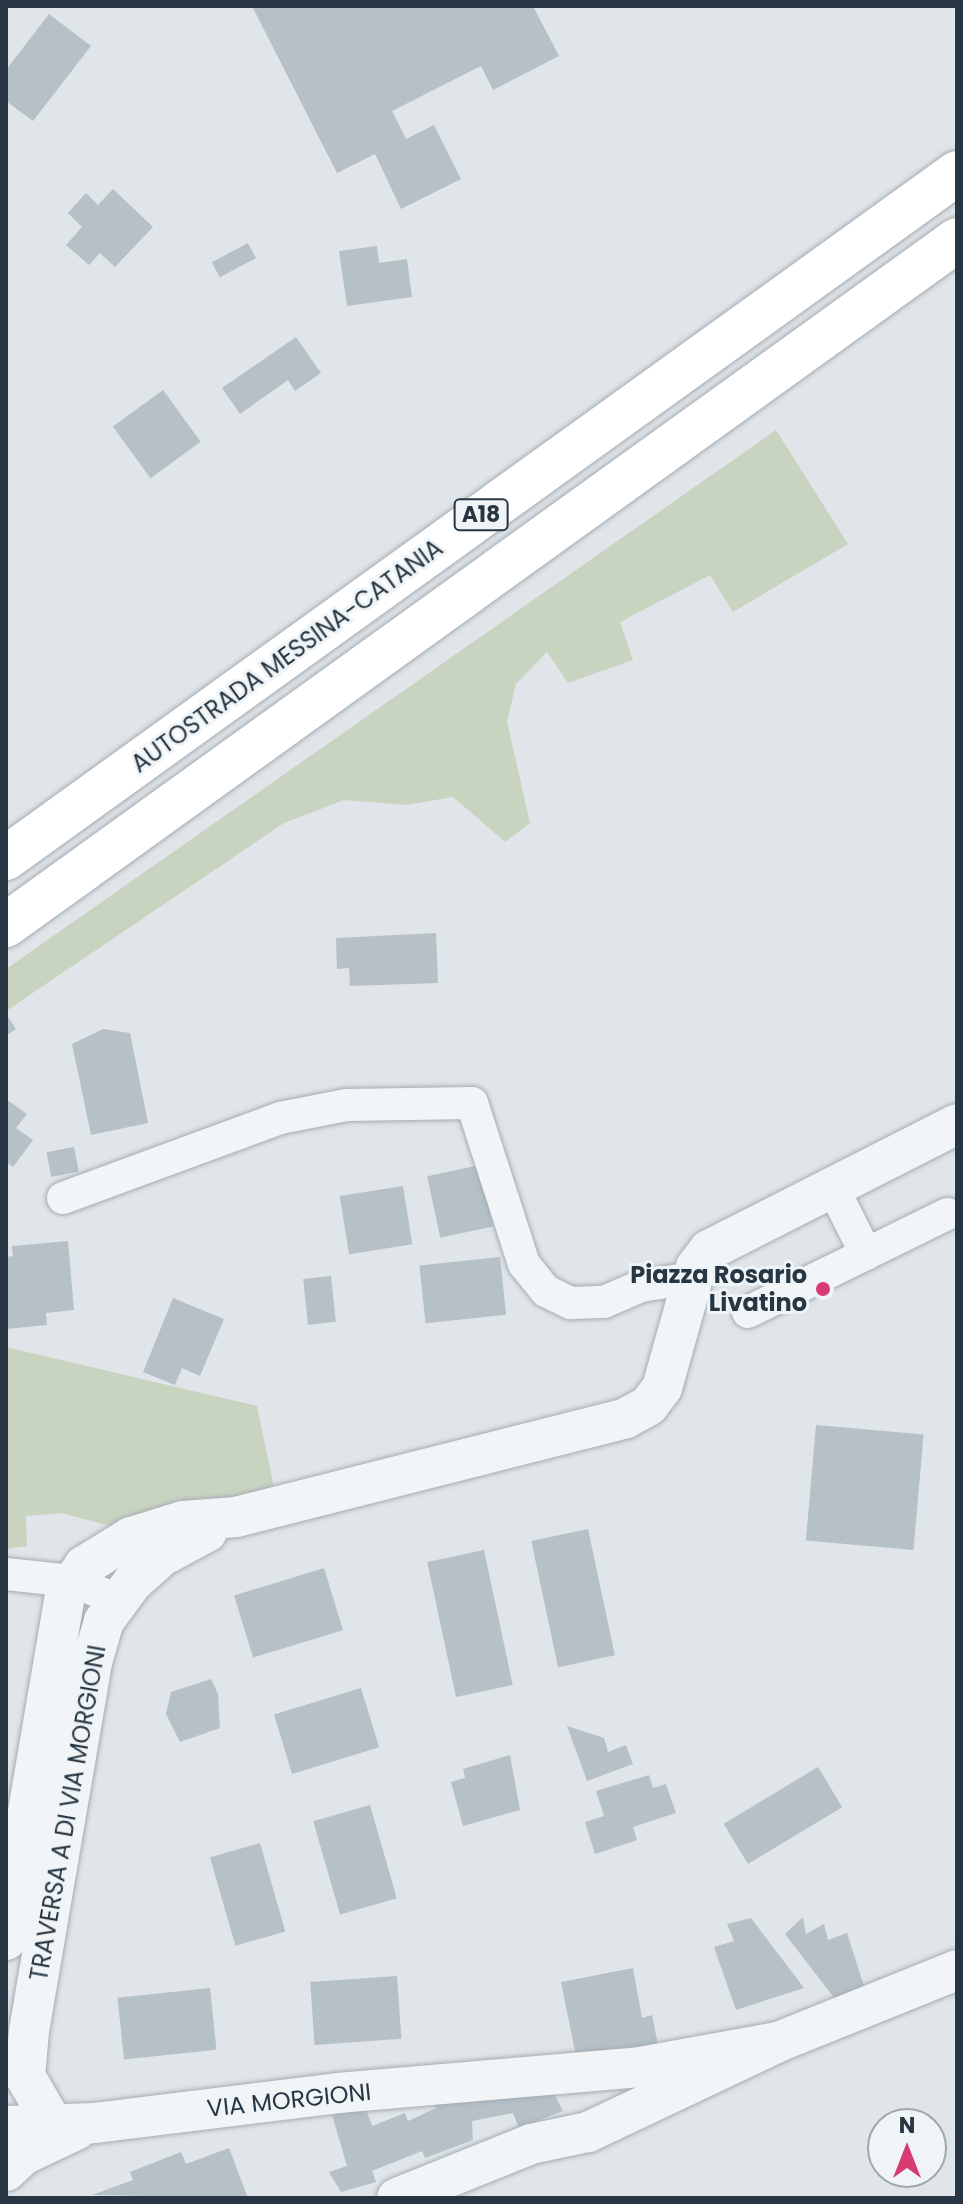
<!DOCTYPE html>
<style>
body{margin:0}
#map{position:relative;width:963px;height:2204px;overflow:hidden;background:#dfe5e9;font-family:Poppins,sans-serif}
div>[style]{position:absolute}
[style*='--x']{left:calc(var(--x)*1px);top:calc(var(--y)*1px);width:calc(var(--w)*1px);rotate:calc(var(--a)*1deg)}
.green>*{inset:0;background:#c9d4c0}
.building>*{inset:0;background:#b6c0c7;transform-origin:0 0}
.roads{filter:drop-shadow(0 0 2px #a4adb4) drop-shadow(0 0 2px #a4adb4)}
.minor>*{height:32px;margin:-16px;padding:0 16px;transform-origin:16px;border-radius:16px;background:#f2f5f7}
.tertiary>*{height:40px;margin:-20px;padding:0 20px;transform-origin:20px;border-radius:20px;background:#f2f5f7}
.motorway>*{height:44px;margin:-22px;padding:0 22px;transform-origin:22px;border-radius:22px;background:#fff}
.dots>*{width:22px;height:22px;translate:-50% -50%;box-sizing:border-box;border:4px solid #eff4f7;border-radius:50%}
span{translate:-50% -50%;white-space:nowrap;text-align:center;line-height:1.15;-webkit-text-stroke:6px #eff4f7;paint-order:stroke}
.shield-label span{padding:2px 6px;background:#eff4f7;border:2px solid;border-radius:6px;-webkit-text-stroke-width:0}
.shield-label{font-size:22px;color:#273642;font-weight:700}
.street-label{font-size:24px;color:#273642}
.poi-label{font-size:24px;color:#273642;font-weight:700}
.right{translate:-100% -50%;text-align:right}
.frame{position:absolute;inset:0;border:8px solid #273642;pointer-events:none}
.north{position:absolute;left:867px;top:2108px;width:80px;height:80px;box-sizing:border-box;background:#eff4f7;border:2px solid #9fa8af;border-radius:50%;rotate:0deg;font-size:22px;font-weight:700;line-height:32px;text-align:center;color:#273642}
.north::after{content:'';display:block;margin:auto;width:28px;height:36px;background:#d83b72;clip-path:polygon(50% 0,100% 100%,50% 72%,0 100%)}
</style>
<div id="map">
<div class="green">
<i style="clip-path:polygon(776px 430px,848px 544px,733px 612px,710px 575px,620px 622px,633px 660px,568px 683px,547px 652px,516px 684px,507px 721px,530px 823px,505px 842px,453px 797px,406px 805px,344px 800px,284px 823px,6px 1011px,6px 969px)"></i>
<i style="clip-path:polygon(6px 1347px,257px 1406px,275px 1492px,126px 1530px,61px 1513px,26px 1516px,27px 1546px,6px 1549px)"></i>
</div>
<div class="building">
<i style="clip-path:polygon(252px 6px,533px 6px,559px 56px,493px 90px,481px 66px,392px 111px,406px 139px,434px 125px,461px 179px,401px 209px,375px 154px,337px 173px)"></i>
<i style="clip-path:polygon(49px 14px,91px 46px,33px 121px,6px 101px,6px 70px)"></i>
<i style="clip-path:polygon(113px 189px,153px 227px,115px 267px,100px 253px,89px 265px,66px 245px,82px 227px,68px 213px,86px 193px,98px 205px)"></i>
<i style="left:248px;top:243px;width:17px;height:41px;rotate:62deg"></i>
<i style="clip-path:polygon(377px 246px,379px 263px,407px 259px,412px 297px,347px 306px,339px 251px)"></i>
<i style="clip-path:polygon(296px 337px,321px 373px,295px 391px,288px 380px,240px 414px,222px 388px)"></i>
<i style="left:163px;top:390px;width:64px;height:62px;rotate:54deg"></i>
<i style="clip-path:polygon(436px 933px,438px 983px,350px 986px,349px 968px,337px 969px,336px 938px)"></i>
<i style="clip-path:polygon(6px 1014px,16px 1029px,6px 1036px)"></i>
<i style="clip-path:polygon(103px 1029px,130px 1033px,148px 1123px,91px 1135px,72px 1044px)"></i>
<i style="clip-path:polygon(6px 1099px,27px 1114px,16px 1128px,33px 1140px,13px 1167px,6px 1162px)"></i>
<i style="left:74px;top:1147px;width:25px;height:28px;rotate:79deg"></i>
<i style="left:480px;top:1165px;width:63px;height:54px;rotate:78deg"></i>
<i style="left:403px;top:1186px;width:59px;height:64px;rotate:81deg"></i>
<i style="clip-path:polygon(68px 1241px,74px 1310px,46px 1313px,47px 1325px,6px 1329px,6px 1257px,13px 1256px,12px 1246px)"></i>
<i style="left:500px;top:1257px;width:58px;height:81px;rotate:84deg"></i>
<i style="left:331px;top:1276px;width:46px;height:28px;rotate:84deg"></i>
<i style="clip-path:polygon(173px 1298px,224px 1319px,200px 1376px,182px 1368px,175px 1385px,143px 1372px)"></i>
<i style="left:816px;top:1425px;width:108px;height:116px;rotate:5deg"></i>
<i style="left:588px;top:1529px;width:129px;height:58px;rotate:78deg"></i>
<i style="left:484px;top:1550px;width:138px;height:58px;rotate:78deg"></i>
<i style="left:324px;top:1568px;width:65px;height:94px;rotate:73deg"></i>
<i style="clip-path:polygon(211px 1679px,218px 1694px,220px 1728px,180px 1742px,166px 1714px,171px 1692px)"></i>
<i style="left:361px;top:1688px;width:62px;height:91px;rotate:73deg"></i>
<i style="clip-path:polygon(567px 1726px,604px 1738px,608px 1752px,626px 1745px,633px 1764px,587px 1781px)"></i>
<i style="clip-path:polygon(510px 1755px,520px 1810px,463px 1826px,451px 1782px,465px 1778px,463px 1769px)"></i>
<i style="left:818px;top:1767px;width:47px;height:110px;rotate:59deg"></i>
<i style="clip-path:polygon(649px 1775px,653px 1788px,666px 1784px,676px 1813px,633px 1827px,637px 1840px,595px 1854px,585px 1822px,604px 1816px,596px 1791px)"></i>
<i style="left:370px;top:1805px;width:97px;height:59px;rotate:74deg"></i>
<i style="left:260px;top:1843px;width:92px;height:52px;rotate:74deg"></i>
<i style="clip-path:polygon(803px 1917px,806px 1934px,824px 1924px,828px 1940px,847px 1933px,864px 1986px,835px 1999px,785px 1934px)"></i>
<i style="clip-path:polygon(751px 1918px,804px 1988px,736px 2010px,714px 1947px,734px 1941px,727px 1924px)"></i>
<i style="clip-path:polygon(633px 1968px,642px 2018px,652px 2015px,658px 2045px,577px 2061px,561px 1982px)"></i>
<i style="left:397px;top:1976px;width:63px;height:87px;rotate:86deg"></i>
<i style="left:210px;top:1988px;width:62px;height:93px;rotate:84deg"></i>
<i style="clip-path:polygon(552px 2090px,563px 2111px,519px 2128px,513px 2113px,472px 2121px,473px 2140px,425px 2158px,422px 2151px,372px 2171px,376px 2182px,341px 2192px,329px 2172px,347px 2166px,332px 2115px,366px 2109px,372px 2126px,405px 2113px,408px 2121px,436px 2108px,430px 2097px)"></i>
<i style="clip-path:polygon(229px 2148px,248px 2198px,92px 2195px,133px 2180px,130px 2172px,181px 2152px,186px 2164px)"></i>
</div>
<div class="roads">
<div class="minor">
<i style="--x:833;--y:1188;--w:74;--a:63.4"></i>
<i style="--x:63;--y:1198;--w:231;--a:-20.2"></i>
<i style="--x:280;--y:1118;--w:68;--a:-11"></i>
<i style="--x:347;--y:1105;--w:125;--a:-0.9"></i>
<i style="--x:472;--y:1103;--w:169;--a:72.1"></i>
<i style="--x:524;--y:1264;--w:35;--a:51"></i>
<i style="--x:546;--y:1291;--w:28;--a:26"></i>
<i style="--x:571;--y:1303;--w:33;--a:-2"></i>
<i style="--x:604;--y:1302;--w:40;--a:-23.4"></i>
<i style="--x:641;--y:1286;--w:52;--a:-8.9"></i>
<i style="--x:748;--y:1312;--w:222;--a:-26.2"></i>
<i style="--x:6;--y:1574;--w:66;--a:6.1"></i>
<i style="--x:72;--y:1581;--w:50;--a:22.4"></i>
</div>
<div class="tertiary">
<i style="--x:6;--y:1940;--w:351;--a:-80.3"></i>
<i style="--x:65;--y:1594;--w:34;--a:-56"></i>
<i style="--x:84;--y:1566;--w:55;--a:-31.7"></i>
<i style="--x:131;--y:1537;--w:54;--a:-17.1"></i>
<i style="--x:183;--y:1521;--w:53;--a:-4.3"></i>
<i style="--x:236;--y:1517;--w:402;--a:-14.2"></i>
<i style="--x:626;--y:1418;--w:26;--a:-29"></i>
<i style="--x:649;--y:1405;--w:21;--a:-53"></i>
<i style="--x:662;--y:1388;--w:126;--a:-74.3"></i>
<i style="--x:696;--y:1267;--w:21;--a:-53"></i>
<i style="--x:709;--y:1250;--w:278;--a:-26.9"></i>
<i style="--x:51;--y:2121;--w:52;--a:-120"></i>
<i style="--x:25;--y:2076;--w:45;--a:-84.9"></i>
<i style="--x:29;--y:2031;--w:374;--a:-80.3"></i>
<i style="--x:92;--y:1662;--w:43;--a:-73.7"></i>
<i style="--x:104;--y:1621;--w:47;--a:-53.6"></i>
<i style="--x:132;--y:1583;--w:40;--a:-42"></i>
<i style="--x:162;--y:1556;--w:51;--a:-28.1"></i>
<i style="--x:6;--y:2126;--w:89;--a:-1.9"></i>
<i style="--x:95;--y:2123;--w:245;--a:-7"></i>
<i style="--x:338;--y:2093;--w:303;--a:-4.9"></i>
<i style="--x:640;--y:2067;--w:140;--a:-10.3"></i>
<i style="--x:6;--y:2171;--w:23;--a:-43"></i>
<i style="--x:23;--y:2155;--w:59;--a:-25.3"></i>
<i style="--x:397;--y:2198;--w:144;--a:-21.9"></i>
<i style="--x:531;--y:2144;--w:58;--a:-11.9"></i>
<i style="--x:588;--y:2132;--w:210;--a:-25.3"></i>
<i style="--x:778;--y:2042;--w:193;--a:-21.9"></i>
</div>
<div class="motorway">
<i style="--x:6;--y:858;--w:1172;--a:-35.76"></i>
<i style="--x:6;--y:925;--w:1172;--a:-35.76"></i>
</div>
</div>
<div class="dots">
<i style="left:823px;top:1289px;background:#d83b72"></i>
</div>
<div class="shield-label">
<span style="left:481px;top:515px">A18</span>
</div>
<div class="street-label">
<span style="left:287px;top:656px;rotate:-36deg">AUTOSTRADA MESSINA-CATANIA</span>
<span style="left:68px;top:1813px;rotate:-80deg">TRAVERSA A DI VIA MORGIONI</span>
<span style="left:289px;top:2100px;rotate:-6deg">VIA MORGIONI</span>
</div>
<div class="poi-label">
<span class="right" style="left:807px;top:1289px">Piazza Rosario<br>Livatino</span>
</div>
<div class="frame"></div>
<div class="north">N</div>
</div>
